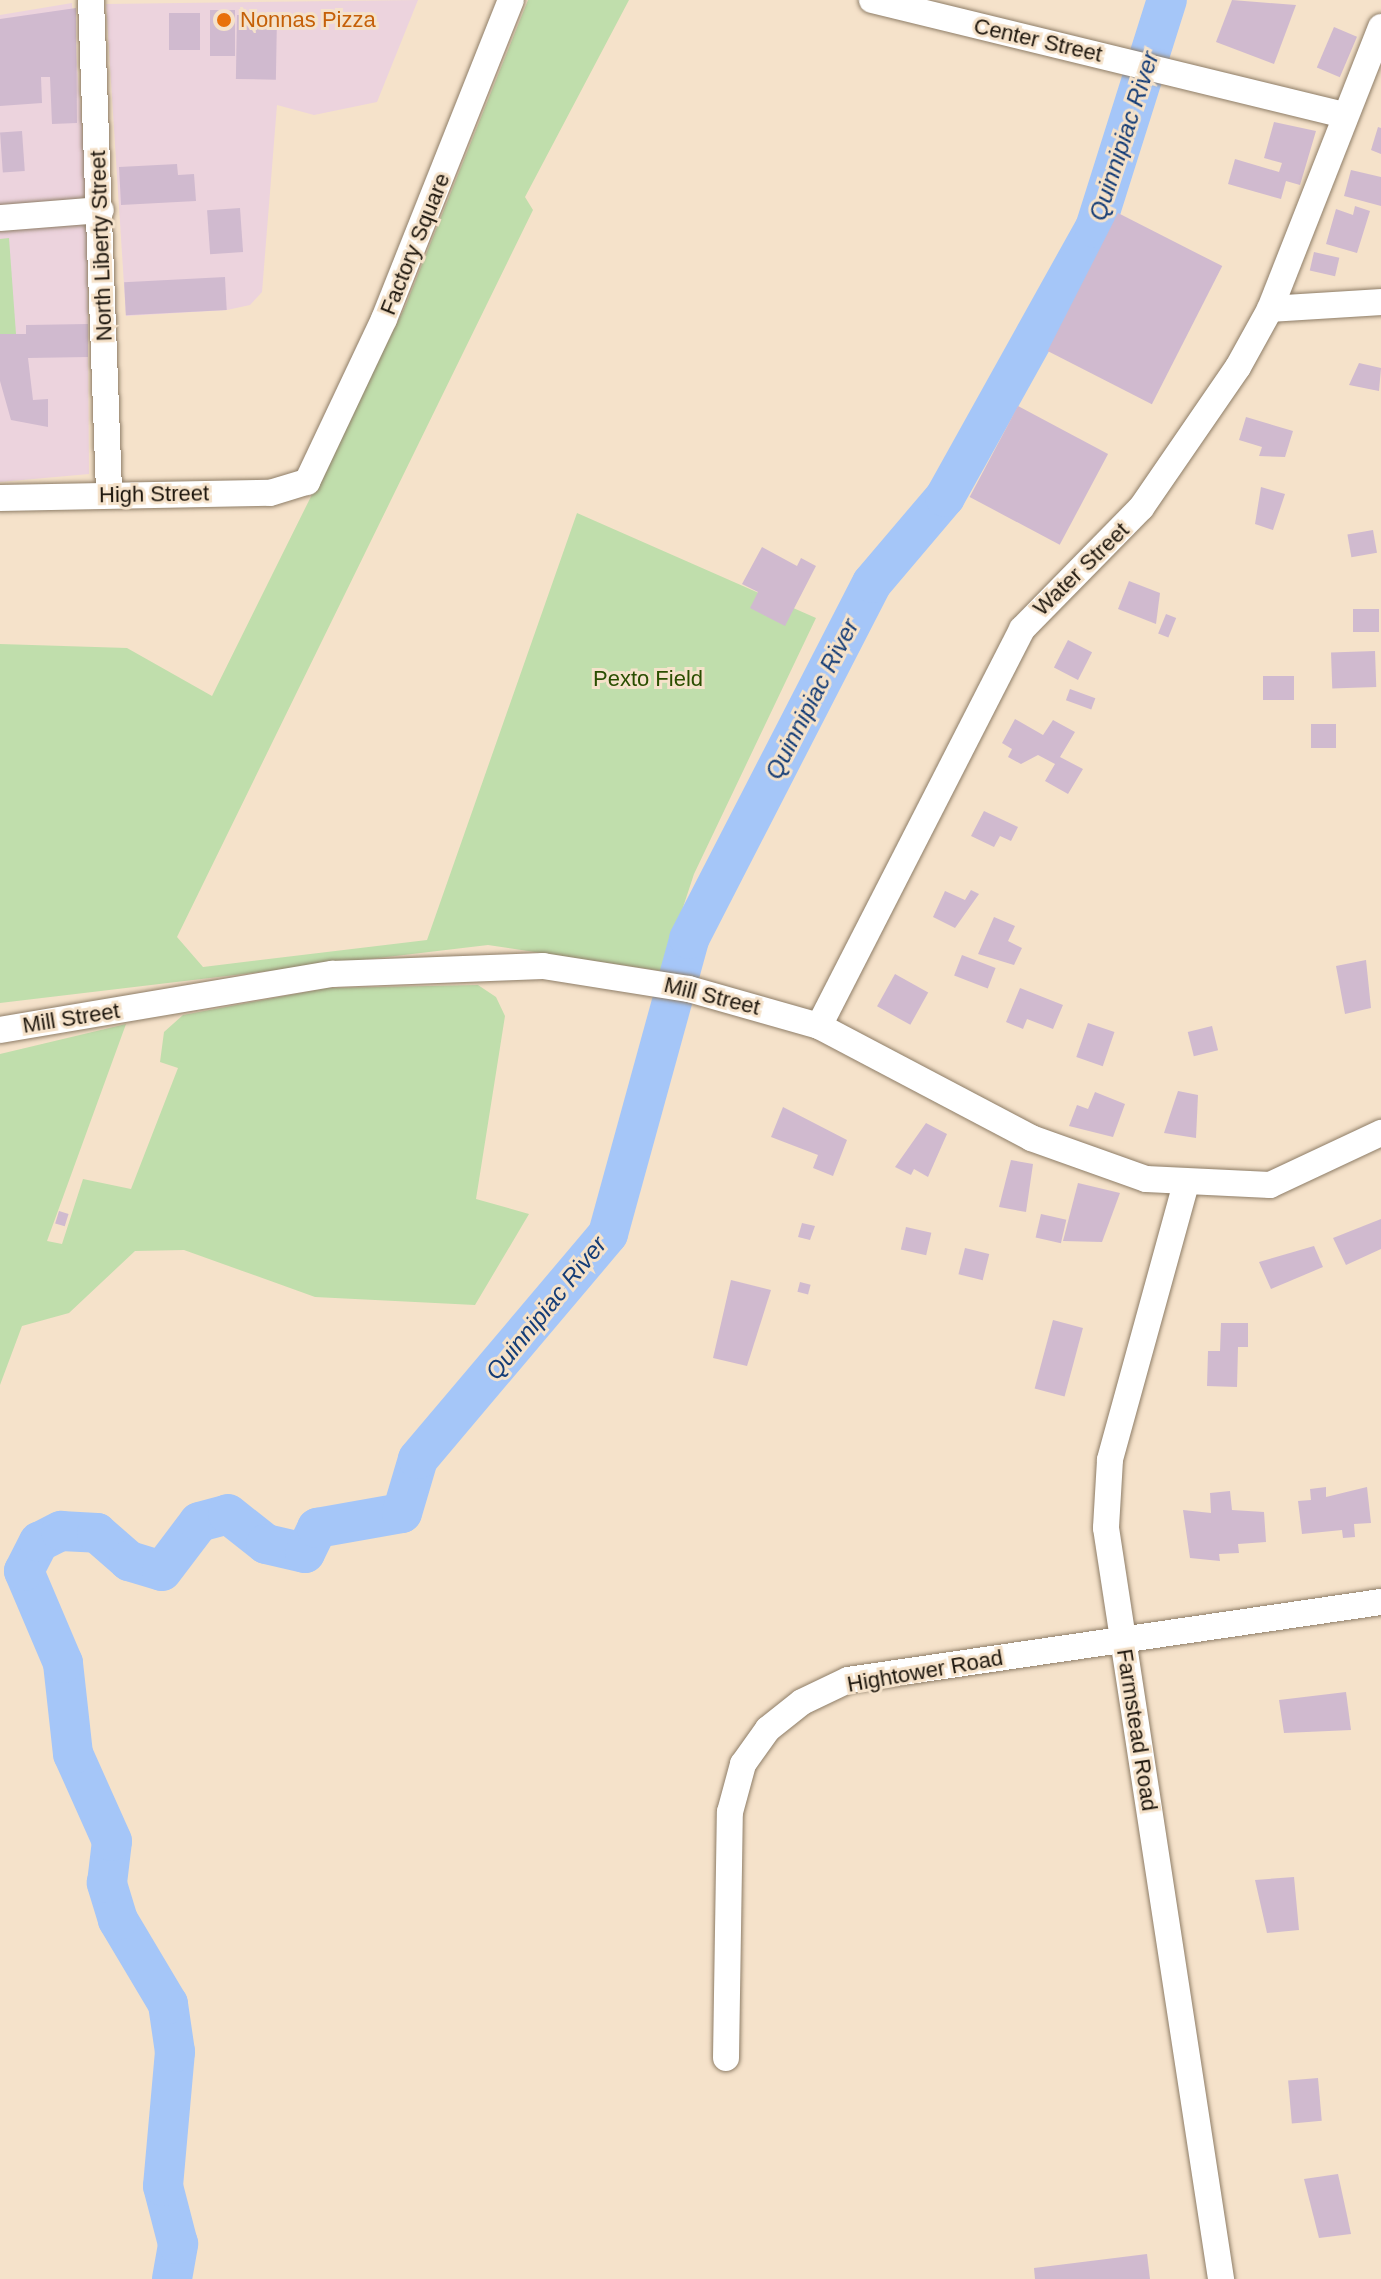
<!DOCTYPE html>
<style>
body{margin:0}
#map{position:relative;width:1381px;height:2279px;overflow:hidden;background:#f5e2ca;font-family:Helvetica,sans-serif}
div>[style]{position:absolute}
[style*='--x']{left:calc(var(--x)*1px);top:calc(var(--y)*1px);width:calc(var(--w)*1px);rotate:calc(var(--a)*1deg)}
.commercial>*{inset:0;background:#ecd3dd}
.green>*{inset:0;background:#c0deac}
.river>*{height:40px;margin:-20px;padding:0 20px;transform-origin:20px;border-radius:20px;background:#a5c6f8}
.building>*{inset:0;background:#d0bacf;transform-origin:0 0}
.roads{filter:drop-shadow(0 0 2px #8e7d67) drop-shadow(0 0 2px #8e7d67)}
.street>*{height:26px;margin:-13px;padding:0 13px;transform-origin:13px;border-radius:13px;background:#fff}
.dots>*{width:22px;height:22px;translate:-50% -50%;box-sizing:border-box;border:4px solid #f5e2ca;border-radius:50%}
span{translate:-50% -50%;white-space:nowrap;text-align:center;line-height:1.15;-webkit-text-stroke:6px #f5e2ca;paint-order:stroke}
.food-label{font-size:22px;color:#c56008}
.left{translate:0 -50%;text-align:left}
.street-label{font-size:22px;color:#1d160d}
.park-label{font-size:22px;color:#2a4e00}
.water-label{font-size:24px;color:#143c76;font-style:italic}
</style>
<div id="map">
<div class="commercial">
<i style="clip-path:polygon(418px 0,377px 102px,314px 115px,277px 105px,262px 292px,250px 305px,227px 310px,126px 316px,106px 4px)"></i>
<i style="clip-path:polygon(72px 3px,87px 189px,89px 474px,0 482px,0 15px)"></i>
</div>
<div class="green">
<i style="clip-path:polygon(528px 0,629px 0,525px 197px,533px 210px,177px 937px,203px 967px,427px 940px,577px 513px,816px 618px,694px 874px,662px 971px,488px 945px,0 1003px,0 644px,127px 648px,212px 696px,405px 307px)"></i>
<i style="clip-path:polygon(1151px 0,1184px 0,1168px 46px,1135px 41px)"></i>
<i style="clip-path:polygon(9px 238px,16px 334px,0 334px,0 239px)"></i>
<i style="clip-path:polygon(478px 985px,496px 997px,505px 1016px,476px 1199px,529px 1214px,475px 1305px,315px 1297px,184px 1250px,135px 1251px,69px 1313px,22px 1326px,0 1385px,0 1054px,126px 1024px,47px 1241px,62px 1244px,83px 1179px,131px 1189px,178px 1068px,160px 1062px,164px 1032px,183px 1015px,327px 988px)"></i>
</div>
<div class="river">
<i style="--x:172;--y:2279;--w:36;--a:-80"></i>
<i style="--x:178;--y:2244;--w:60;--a:-104.5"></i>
<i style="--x:163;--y:2186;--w:135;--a:-84.9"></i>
<i style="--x:175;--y:2052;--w:49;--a:-98.3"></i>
<i style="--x:168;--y:2004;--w:98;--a:-120.8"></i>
<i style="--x:118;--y:1920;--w:39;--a:-107"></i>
<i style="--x:107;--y:1883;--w:42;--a:-83.2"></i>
<i style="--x:112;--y:1841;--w:95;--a:-114.1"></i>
<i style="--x:73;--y:1754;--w:92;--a:-96.3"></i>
<i style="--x:63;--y:1663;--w:100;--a:-113"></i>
<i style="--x:24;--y:1571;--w:33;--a:-63"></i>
<i style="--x:39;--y:1542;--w:25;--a:-27"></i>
<i style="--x:61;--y:1531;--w:36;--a:3"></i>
<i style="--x:97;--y:1533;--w:43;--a:41.2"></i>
<i style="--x:129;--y:1561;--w:34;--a:17"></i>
<i style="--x:162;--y:1571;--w:61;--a:-52.9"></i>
<i style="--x:199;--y:1522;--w:30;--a:-15"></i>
<i style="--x:228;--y:1514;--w:48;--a:38.3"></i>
<i style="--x:266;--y:1544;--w:40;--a:13"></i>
<i style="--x:305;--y:1553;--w:28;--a:-64"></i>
<i style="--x:317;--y:1528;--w:86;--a:-10"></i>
<i style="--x:402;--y:1513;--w:56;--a:-73.5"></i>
<i style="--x:418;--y:1459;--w:294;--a:-49.8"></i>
<i style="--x:608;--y:1234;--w:306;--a:-74.6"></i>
<i style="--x:689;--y:939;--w:400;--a:-62.8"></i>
<i style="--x:872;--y:583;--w:113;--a:-49.7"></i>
<i style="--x:945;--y:497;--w:308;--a:-60.9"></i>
<i style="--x:1095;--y:228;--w:239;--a:-72.5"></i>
</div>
<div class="building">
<i style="clip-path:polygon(1232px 0,1296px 5px,1274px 64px,1216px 42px)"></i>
<i style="clip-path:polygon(76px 8px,77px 123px,52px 124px,50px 77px,41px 77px,42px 103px,0 106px,0 19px)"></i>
<i style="left:210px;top:10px;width:25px;height:46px"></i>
<i style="left:169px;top:13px;width:31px;height:37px"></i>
<i style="left:237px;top:15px;width:40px;height:64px;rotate:1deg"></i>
<i style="left:1334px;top:27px;width:25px;height:44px;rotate:23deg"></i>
<i style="clip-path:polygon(1274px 122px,1316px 131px,1300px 185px,1286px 181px,1281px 199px,1228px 184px,1235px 159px,1279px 172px,1282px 163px,1264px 158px)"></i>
<i style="clip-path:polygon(1378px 127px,1381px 128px,1381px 154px,1371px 150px)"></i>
<i style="left:22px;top:131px;width:40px;height:22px;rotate:86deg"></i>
<i style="clip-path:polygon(177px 164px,178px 175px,194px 174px,196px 201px,121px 205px,119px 167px)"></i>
<i style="clip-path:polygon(1351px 170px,1381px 177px,1381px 206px,1344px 196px)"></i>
<i style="clip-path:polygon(1355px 206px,1370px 211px,1357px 253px,1326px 244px,1336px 209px,1353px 215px)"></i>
<i style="left:240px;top:208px;width:44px;height:33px;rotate:86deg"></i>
<i style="left:1118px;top:213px;width:117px;height:155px;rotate:27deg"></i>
<i style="left:1314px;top:252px;width:26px;height:19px;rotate:13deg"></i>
<i style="left:225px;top:277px;width:33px;height:101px;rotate:87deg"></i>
<i style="clip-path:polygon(88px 324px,88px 357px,28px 358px,33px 400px,48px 399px,48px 427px,11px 420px,0 381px,0 334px,26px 334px,26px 325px)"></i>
<i style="clip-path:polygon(1359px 363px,1381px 368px,1379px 391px,1349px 385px)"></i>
<i style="left:1018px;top:406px;width:102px;height:103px;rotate:28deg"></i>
<i style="clip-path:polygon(1246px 417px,1293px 431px,1285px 457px,1259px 456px,1262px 447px,1239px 440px)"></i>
<i style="clip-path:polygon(1261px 487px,1285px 494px,1273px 530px,1255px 524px)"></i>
<i style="left:1373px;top:530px;width:23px;height:26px;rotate:80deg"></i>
<i style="clip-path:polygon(762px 547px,797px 566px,801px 558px,816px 566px,785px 626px,750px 608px,758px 592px,742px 584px)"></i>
<i style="clip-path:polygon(1129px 581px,1160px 593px,1156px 624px,1118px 609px)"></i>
<i style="left:1353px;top:609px;width:26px;height:23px"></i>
<i style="left:1166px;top:614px;width:11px;height:21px;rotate:22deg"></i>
<i style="left:1068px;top:640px;width:27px;height:31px;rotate:27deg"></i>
<i style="left:1375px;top:651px;width:36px;height:44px;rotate:88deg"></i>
<i style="left:1263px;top:676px;width:31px;height:24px"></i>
<i style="left:1070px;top:689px;width:27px;height:12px;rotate:20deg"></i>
<i style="clip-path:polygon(1015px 719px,1043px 735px,1053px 720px,1075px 732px,1060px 757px,1083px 769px,1068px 794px,1045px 781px,1055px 764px,1038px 755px,1021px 764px,1008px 757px,1012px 749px,1002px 743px)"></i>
<i style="left:1311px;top:724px;width:25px;height:24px"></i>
<i style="clip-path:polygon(984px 811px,1018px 827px,1011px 841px,1000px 836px,994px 847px,971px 836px)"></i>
<i style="clip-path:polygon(971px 890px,979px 894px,955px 928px,933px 917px,945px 891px,965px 900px)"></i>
<i style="clip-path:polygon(994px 917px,1015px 926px,1008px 941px,1022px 948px,1014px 965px,978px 954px)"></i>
<i style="left:962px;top:955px;width:36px;height:22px;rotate:21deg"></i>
<i style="clip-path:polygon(1366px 960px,1371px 1008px,1345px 1014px,1336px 966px)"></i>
<i style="left:895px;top:974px;width:38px;height:37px;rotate:29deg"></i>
<i style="clip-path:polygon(1020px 988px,1063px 1005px,1053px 1029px,1027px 1019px,1023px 1029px,1006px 1022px)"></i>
<i style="left:1088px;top:1023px;width:28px;height:36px;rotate:19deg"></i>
<i style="left:1212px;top:1026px;width:25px;height:25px;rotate:76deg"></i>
<i style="clip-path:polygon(1178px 1091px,1198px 1095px,1196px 1138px,1164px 1133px)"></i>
<i style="clip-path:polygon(1095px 1092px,1125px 1104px,1113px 1137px,1069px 1126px,1077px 1105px,1088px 1109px)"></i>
<i style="clip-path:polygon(783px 1107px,847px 1140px,833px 1176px,813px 1168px,818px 1155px,771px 1137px)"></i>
<i style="clip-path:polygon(926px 1123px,947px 1134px,928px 1177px,914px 1169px,911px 1175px,895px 1167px)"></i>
<i style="clip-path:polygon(1011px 1160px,1033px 1164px,1026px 1212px,999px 1207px)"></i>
<i style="clip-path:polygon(1078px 1183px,1120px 1193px,1102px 1242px,1063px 1241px)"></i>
<i style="left:59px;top:1211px;width:10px;height:13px;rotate:17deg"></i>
<i style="left:1041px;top:1214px;width:26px;height:24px;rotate:13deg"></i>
<i style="clip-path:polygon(1381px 1219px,1381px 1249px,1346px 1265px,1333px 1238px)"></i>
<i style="clip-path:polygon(802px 1223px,815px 1226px,810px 1240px,798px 1237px)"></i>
<i style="left:906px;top:1227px;width:26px;height:23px;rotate:13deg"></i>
<i style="clip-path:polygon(1314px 1246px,1323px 1267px,1271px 1289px,1259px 1262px)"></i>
<i style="left:965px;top:1248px;width:25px;height:27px;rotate:14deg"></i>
<i style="clip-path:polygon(731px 1280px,771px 1290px,747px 1366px,713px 1358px)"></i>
<i style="left:800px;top:1282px;width:11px;height:10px;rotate:15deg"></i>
<i style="left:1053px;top:1320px;width:31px;height:71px;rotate:15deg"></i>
<i style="clip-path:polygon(1221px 1323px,1248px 1323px,1248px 1347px,1238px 1347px,1237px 1387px,1207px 1386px,1208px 1351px,1220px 1351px)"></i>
<i style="clip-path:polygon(1326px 1487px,1326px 1497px,1367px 1487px,1371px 1523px,1354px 1524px,1355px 1537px,1343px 1538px,1342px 1530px,1302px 1534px,1298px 1501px,1311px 1500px,1310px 1489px)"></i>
<i style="clip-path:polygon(1230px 1491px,1232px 1510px,1264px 1512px,1266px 1542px,1238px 1544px,1239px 1553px,1219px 1554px,1220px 1561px,1190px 1558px,1183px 1510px,1211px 1513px,1210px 1493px)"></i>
<i style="clip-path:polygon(1346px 1692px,1351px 1730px,1284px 1733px,1279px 1700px)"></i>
<i style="clip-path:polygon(1294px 1877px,1299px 1930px,1267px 1933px,1255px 1880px)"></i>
<i style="left:1318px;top:2078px;width:43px;height:30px;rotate:85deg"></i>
<i style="clip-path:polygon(1338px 2174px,1351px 2234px,1319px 2238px,1304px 2179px)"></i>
<i style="clip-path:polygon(1147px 2254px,1150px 2279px,1035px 2279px,1034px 2268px)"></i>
</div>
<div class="roads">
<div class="street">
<i style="--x:91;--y:0;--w:493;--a:87.9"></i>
<i style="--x:872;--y:0;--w:485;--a:13.7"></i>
<i style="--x:0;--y:218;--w:101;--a:-4.5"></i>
<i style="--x:1270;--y:309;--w:111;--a:-3.6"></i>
<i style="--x:0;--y:498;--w:270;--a:-1.1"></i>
<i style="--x:270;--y:493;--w:39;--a:-17"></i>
<i style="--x:307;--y:482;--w:180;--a:-64.7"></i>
<i style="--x:384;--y:319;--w:343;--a:-68.3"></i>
<i style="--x:819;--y:1026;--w:446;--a:-62.9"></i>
<i style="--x:1022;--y:629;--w:170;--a:-45.5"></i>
<i style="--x:1141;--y:508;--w:171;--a:-55.5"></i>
<i style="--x:1238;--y:367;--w:66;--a:-61.1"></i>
<i style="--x:1270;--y:309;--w:303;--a:-68.5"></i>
<i style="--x:0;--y:1030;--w:337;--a:-9.6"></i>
<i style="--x:332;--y:974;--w:211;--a:-2.2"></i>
<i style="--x:543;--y:966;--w:148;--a:9"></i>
<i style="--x:689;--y:989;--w:135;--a:15.9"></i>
<i style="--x:819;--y:1026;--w:240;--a:27.8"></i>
<i style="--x:1031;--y:1138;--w:122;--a:19.6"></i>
<i style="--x:1146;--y:1179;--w:124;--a:2.8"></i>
<i style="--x:1270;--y:1185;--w:123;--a:-25.1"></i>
<i style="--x:1185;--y:1187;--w:283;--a:105.4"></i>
<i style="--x:1110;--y:1460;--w:68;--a:93.4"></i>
<i style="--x:1106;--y:1528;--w:760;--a:81.29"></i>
<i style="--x:726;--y:2058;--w:246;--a:-89.1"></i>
<i style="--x:730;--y:1812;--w:50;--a:-74.8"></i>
<i style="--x:743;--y:1764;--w:43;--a:-54.5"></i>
<i style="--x:768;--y:1729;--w:43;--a:-38.5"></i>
<i style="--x:802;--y:1702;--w:51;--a:-25.6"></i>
<i style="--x:848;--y:1680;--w:539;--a:-8.33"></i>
</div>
</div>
<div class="dots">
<i style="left:224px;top:20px;background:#e8710a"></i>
</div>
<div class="food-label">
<span class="left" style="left:240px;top:20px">Nonnas Pizza</span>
</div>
<div class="street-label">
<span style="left:1038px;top:40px;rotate:13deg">Center Street</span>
<span style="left:415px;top:244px;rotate:-68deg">Factory Square</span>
<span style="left:101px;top:246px;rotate:-92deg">North Liberty Street</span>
<span style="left:154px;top:494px;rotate:-1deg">High Street</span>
<span style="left:1081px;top:569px;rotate:-44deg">Water Street</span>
<span style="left:712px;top:996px;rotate:14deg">Mill Street</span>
<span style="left:71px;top:1018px;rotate:-9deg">Mill Street</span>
<span style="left:925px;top:1671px;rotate:-10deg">Hightower Road</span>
<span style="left:1137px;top:1730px;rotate:81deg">Farmstead Road</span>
</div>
<div class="park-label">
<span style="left:648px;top:679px">Pexto Field</span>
</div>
<div class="water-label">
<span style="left:1124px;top:136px;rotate:-72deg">Quinnipiac River</span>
<span style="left:812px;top:699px;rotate:-63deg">Quinnipiac River</span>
<span style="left:546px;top:1308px;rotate:-51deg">Quinnipiac River</span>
</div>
</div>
